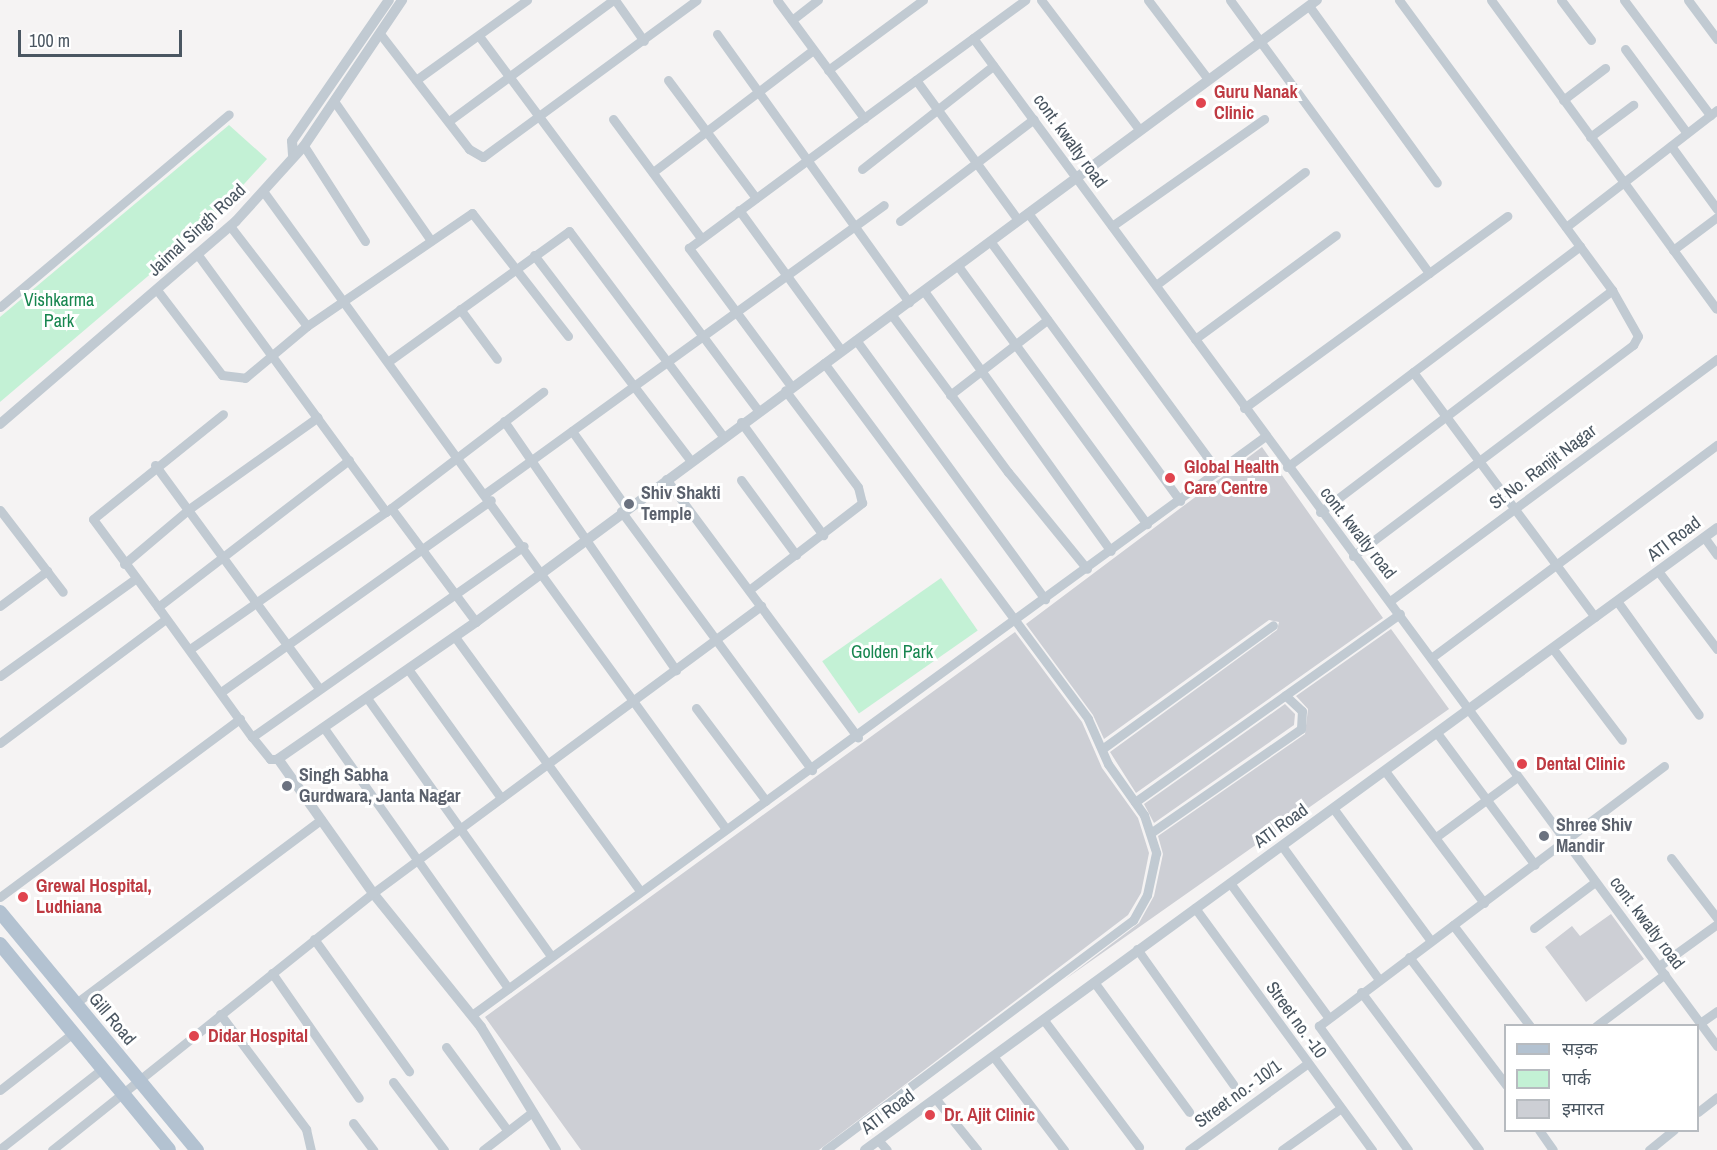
<!DOCTYPE html>
<meta charset="utf-8">
<style>
body{margin:0}
#map{position:relative;width:1717px;height:1150px;overflow:hidden;background:#f5f3f3;font-family:"Archivo Narrow","Noto Sans Devanagari",sans-serif}
div>[style]{position:absolute}
[style*='--x']{left:calc(var(--x)*1px);top:calc(var(--y)*1px);width:calc(var(--w)*1px);rotate:calc(var(--a)*1deg)}
.green>*{inset:0;background:#c3f1d5;transform-origin:0 0}
.building>*{inset:0;background:#cdcfd5}
.minor>*{height:9px;margin:-4.5px;padding:0 4.5px;transform-origin:4.5px;border-radius:4.5px;background:#c1cad2}
.tertiary>*{height:10px;margin:-5px;padding:0 5px;transform-origin:5px;border-radius:5px;background:#c1cad2}
.primary>*{height:14px;margin:-7px;padding:0 7px;transform-origin:7px;border-radius:7px;background:#b3c2d1}
.dots>*{width:16px;height:16px;translate:-50% -50%;box-sizing:border-box;border:3px solid #fff;border-radius:50%}
span{translate:-50% -50%;white-space:nowrap;text-align:center;line-height:1.15;-webkit-text-stroke:6px #fff;paint-order:stroke}
.health-label{font-size:18px;color:#be3a42;font-weight:700}
.left{translate:0 -50%;text-align:left}
.street-label{font-size:18px;color:#4a5661}
.park-label{font-size:18px;color:#17864f}
.worship-label{font-size:18px;color:#5b616d;font-weight:700}
.legend{position:absolute;left:1504px;top:1024px;width:195px;height:108px;box-sizing:border-box;background:#fff;border:2px solid #b7bbc0;margin:0;padding:8px 10px;list-style:none;font-size:18px;color:#4a5661}
.legend li{display:flex;align-items:center;gap:12px;height:30px}
.legend b{width:30px;border:2px solid #b7bbc0}
.scale{position:absolute;left:18px;top:30px;width:164px;height:27px;box-sizing:border-box;border:3px solid #4a5661;border-top:0;padding-left:8px;font-size:18px;line-height:21px;white-space:nowrap;color:#4a5661;-webkit-text-stroke:4px #fff;paint-order:stroke}
</style>
<div id="map">
<div class="green">
<i style="clip-path:polygon(229px 125px,267px 159px,201px 231px,0 402px,0 317px)"></i>
<i style="left:941px;top:578px;width:64px;height:145px;rotate:55deg"></i>
</div>
<div class="building">
<i style="clip-path:polygon(1262px 447px,1383px 618px,1136px 793px,1110px 752px,1277px 630px,1279px 622px,1269px 620px,1104px 739px,1093px 715px,1026px 624px)"></i>
<i style="clip-path:polygon(1391px 629px,1449px 709px,1064px 980px,1139px 923px,1154px 896px,1163px 854px,1158px 836px,1305px 734px,1308px 709px,1296px 696px)"></i>
<i style="clip-path:polygon(1015px 632px,1082px 722px,1102px 768px,1138px 818px,1149px 853px,1141px 893px,1128px 915px,819px 1150px,581px 1150px,485px 1017px)"></i>
<i style="clip-path:polygon(1285px 704px,1295px 714px,1294px 725px,1154px 823px,1144px 804px)"></i>
<i style="clip-path:polygon(1611px 914px,1644px 959px,1586px 1002px,1545px 947px,1572px 926px,1580px 936px)"></i>
</div>
<div class="minor">
<i style="--x:615;--y:0;--w:50;--a:54.7"></i>
<i style="--x:777;--y:0;--w:147;--a:53.6"></i>
<i style="--x:864;--y:118;--w:200;--a:-36.2"></i>
<i style="--x:1041;--y:0;--w:162;--a:52.8"></i>
<i style="--x:1148;--y:0;--w:99;--a:52.8"></i>
<i style="--x:1230;--y:0;--w:338;--a:53.9"></i>
<i style="--x:1491;--y:0;--w:382;--a:53.9"></i>
<i style="--x:1561;--y:0;--w:50;--a:53.1"></i>
<i style="--x:1624;--y:0;--w:144;--a:53.2"></i>
<i style="--x:1688;--y:0;--w:49;--a:53.4"></i>
<i style="--x:1309;--y:6;--w:218;--a:54.1"></i>
<i style="--x:792;--y:20;--w:33;--a:-38"></i>
<i style="--x:717;--y:34;--w:330;--a:54.4"></i>
<i style="--x:381;--y:35;--w:144;--a:52.3"></i>
<i style="--x:469;--y:149;--w:16;--a:30"></i>
<i style="--x:483;--y:157;--w:265;--a:-36.3"></i>
<i style="--x:479;--y:36;--w:467;--a:53.3"></i>
<i style="--x:973;--y:38;--w:1253;--a:53.57"></i>
<i style="--x:1625;--y:49;--w:104;--a:53.6"></i>
<i style="--x:828;--y:70;--w:118;--a:-36.4"></i>
<i style="--x:416;--y:80;--w:137;--a:-35.8"></i>
<i style="--x:668;--y:80;--w:147;--a:53.3"></i>
<i style="--x:916;--y:80;--w:173;--a:53.9"></i>
<i style="--x:1563;--y:100;--w:53;--a:-37.3"></i>
<i style="--x:334;--y:101;--w:168;--a:55.2"></i>
<i style="--x:613;--y:119;--w:148;--a:53.5"></i>
<i style="--x:449;--y:121;--w:204;--a:-36.4"></i>
<i style="--x:1590;--y:137;--w:54;--a:-36.7"></i>
<i style="--x:304;--y:146;--w:113;--a:57.3"></i>
<i style="--x:1671;--y:146;--w:78;--a:53.9"></i>
<i style="--x:862;--y:169;--w:167;--a:-38.2"></i>
<i style="--x:653;--y:172;--w:201;--a:-37.3"></i>
<i style="--x:263;--y:191;--w:788;--a:54.03"></i>
<i style="--x:739;--y:210;--w:173;--a:53.9"></i>
<i style="--x:1028;--y:213;--w:321;--a:53.7"></i>
<i style="--x:900;--y:221;--w:168;--a:-37.3"></i>
<i style="--x:230;--y:226;--w:126;--a:52.4"></i>
<i style="--x:1112;--y:226;--w:186;--a:-35.1"></i>
<i style="--x:1566;--y:227;--w:191;--a:-37.8"></i>
<i style="--x:990;--y:241;--w:322;--a:53.8"></i>
<i style="--x:1673;--y:250;--w:55;--a:-36.9"></i>
<i style="--x:198;--y:255;--w:318;--a:53.8"></i>
<i style="--x:534;--y:255;--w:258;--a:52.7"></i>
<i style="--x:958;--y:266;--w:320;--a:53.8"></i>
<i style="--x:1156;--y:285;--w:187;--a:-37.2"></i>
<i style="--x:157;--y:290;--w:107;--a:52.6"></i>
<i style="--x:222;--y:375;--w:23;--a:7"></i>
<i style="--x:245;--y:378;--w:81;--a:-40"></i>
<i style="--x:307;--y:326;--w:200;--a:-34.4"></i>
<i style="--x:472;--y:213;--w:156;--a:52"></i>
<i style="--x:924;--y:291;--w:320;--a:54.3"></i>
<i style="--x:0;--y:307;--w:299;--a:-40.1"></i>
<i style="--x:460;--y:309;--w:62;--a:53.5"></i>
<i style="--x:891;--y:314;--w:197;--a:53.5"></i>
<i style="--x:1008;--y:472;--w:125;--a:50.8"></i>
<i style="--x:1195;--y:339;--w:175;--a:-36.4"></i>
<i style="--x:856;--y:340;--w:321;--a:53.9"></i>
<i style="--x:389;--y:361;--w:222;--a:-35.8"></i>
<i style="--x:569;--y:231;--w:256;--a:53.1"></i>
<i style="--x:824;--y:363;--w:443;--a:53.4"></i>
<i style="--x:1088;--y:719;--w:49;--a:66"></i>
<i style="--x:1108;--y:764;--w:62;--a:54.8"></i>
<i style="--x:1144;--y:815;--w:40;--a:72"></i>
<i style="--x:1156;--y:853;--w:43;--a:102.1"></i>
<i style="--x:1147;--y:895;--w:29;--a:119"></i>
<i style="--x:1133;--y:920;--w:384;--a:143.2"></i>
<i style="--x:1413;--y:372;--w:305;--a:53.4"></i>
<i style="--x:791;--y:386;--w:172;--a:-126.5"></i>
<i style="--x:689;--y:248;--w:218;--a:-36.6"></i>
<i style="--x:950;--y:395;--w:123;--a:-37.7"></i>
<i style="--x:1244;--y:408;--w:326;--a:-36.1"></i>
<i style="--x:504;--y:421;--w:303;--a:55.4"></i>
<i style="--x:741;--y:422;--w:140;--a:54"></i>
<i style="--x:572;--y:431;--w:93;--a:54.6"></i>
<i style="--x:155;--y:465;--w:277;--a:53.7"></i>
<i style="--x:1287;--y:467;--w:367;--a:-37"></i>
<i style="--x:666;--y:479;--w:322;--a:53.4"></i>
<i style="--x:741;--y:480;--w:93;--a:53.7"></i>
<i style="--x:486;--y:493;--w:491;--a:-35.9"></i>
<i style="--x:391;--y:508;--w:142;--a:53.3"></i>
<i style="--x:0;--y:510;--w:103;--a:52.5"></i>
<i style="--x:621;--y:511;--w:322;--a:53.6"></i>
<i style="--x:1320;--y:512;--w:367;--a:-37.2"></i>
<i style="--x:1704;--y:537;--w:22;--a:54"></i>
<i style="--x:1353;--y:556;--w:351;--a:-37"></i>
<i style="--x:1633;--y:345;--w:10;--a:-61"></i>
<i style="--x:1638;--y:336;--w:53;--a:-119.5"></i>
<i style="--x:1612;--y:290;--w:360;--a:-126.3"></i>
<i style="--x:124;--y:564;--w:85;--a:-40.2"></i>
<i style="--x:189;--y:509;--w:158;--a:-35.5"></i>
<i style="--x:1658;--y:571;--w:98;--a:52.9"></i>
<i style="--x:749;--y:590;--w:143;--a:-37.6"></i>
<i style="--x:862;--y:503;--w:16;--a:-104"></i>
<i style="--x:858;--y:487;--w:121;--a:-127"></i>
<i style="--x:1390;--y:601;--w:407;--a:-36.5"></i>
<i style="--x:1617;--y:601;--w:140;--a:54.3"></i>
<i style="--x:0;--y:606;--w:59;--a:-36.7"></i>
<i style="--x:158;--y:607;--w:109;--a:-126.5"></i>
<i style="--x:93;--y:519;--w:167;--a:-38.9"></i>
<i style="--x:455;--y:637;--w:312;--a:53.9"></i>
<i style="--x:190;--y:649;--w:239;--a:-35"></i>
<i style="--x:386;--y:512;--w:198;--a:-37.4"></i>
<i style="--x:1553;--y:649;--w:114;--a:52.8"></i>
<i style="--x:1431;--y:658;--w:357;--a:-36.7"></i>
<i style="--x:408;--y:669;--w:159;--a:54.2"></i>
<i style="--x:0;--y:676;--w:166;--a:-35.7"></i>
<i style="--x:221;--y:692;--w:331;--a:-35.4"></i>
<i style="--x:367;--y:698;--w:317;--a:54.5"></i>
<i style="--x:696;--y:708;--w:116;--a:53"></i>
<i style="--x:324;--y:728;--w:319;--a:54.7"></i>
<i style="--x:1437;--y:733;--w:164;--a:53.4"></i>
<i style="--x:252;--y:737;--w:332;--a:-35.1"></i>
<i style="--x:0;--y:743;--w:207;--a:-36.8"></i>
<i style="--x:1102;--y:749;--w:211;--a:-35.9"></i>
<i style="--x:278;--y:759;--w:8;--a:180"></i>
<i style="--x:270;--y:759;--w:28;--a:-129"></i>
<i style="--x:252;--y:737;--w:160;--a:-125.9"></i>
<i style="--x:158;--y:607;--w:241;--a:-37.6"></i>
<i style="--x:1385;--y:771;--w:165;--a:53.1"></i>
<i style="--x:1135;--y:802;--w:325;--a:-35.4"></i>
<i style="--x:1333;--y:808;--w:165;--a:53.6"></i>
<i style="--x:1152;--y:832;--w:181;--a:-34.7"></i>
<i style="--x:1301;--y:729;--w:18;--a:-87"></i>
<i style="--x:1302;--y:711;--w:23;--a:-137"></i>
<i style="--x:1436;--y:837;--w:99;--a:-36.4"></i>
<i style="--x:1282;--y:846;--w:163;--a:54"></i>
<i style="--x:1671;--y:858;--w:76;--a:52.5"></i>
<i style="--x:1230;--y:883;--w:166;--a:53.8"></i>
<i style="--x:0;--y:897;--w:299;--a:-36.6"></i>
<i style="--x:1195;--y:908;--w:300;--a:53.8"></i>
<i style="--x:1453;--y:925;--w:127;--a:52.7"></i>
<i style="--x:1534;--y:928;--w:76;--a:-37"></i>
<i style="--x:314;--y:939;--w:163;--a:54.3"></i>
<i style="--x:1137;--y:949;--w:166;--a:54.6"></i>
<i style="--x:1409;--y:957;--w:161;--a:52.8"></i>
<i style="--x:1659;--y:966;--w:72;--a:-35.9"></i>
<i style="--x:272;--y:973;--w:152;--a:55.2"></i>
<i style="--x:1094;--y:982;--w:161;--a:53.8"></i>
<i style="--x:1361;--y:992;--w:197;--a:53.2"></i>
<i style="--x:76;--y:1003;--w:306;--a:-36.8"></i>
<i style="--x:220;--y:1014;--w:144;--a:53.2"></i>
<i style="--x:306;--y:1129;--w:22;--a:77"></i>
<i style="--x:472;--y:1015;--w:980;--a:-36.12"></i>
<i style="--x:1043;--y:1019;--w:160;--a:53.1"></i>
<i style="--x:1700;--y:1023;--w:21;--a:-35"></i>
<i style="--x:1596;--y:1026;--w:86;--a:-37"></i>
<i style="--x:446;--y:1047;--w:104;--a:53.6"></i>
<i style="--x:993;--y:1056;--w:118;--a:52.9"></i>
<i style="--x:393;--y:1082;--w:85;--a:53.1"></i>
<i style="--x:0;--y:1090;--w:93;--a:-38"></i>
<i style="--x:935;--y:1098;--w:67;--a:51.1"></i>
<i style="--x:1698;--y:1112;--w:24;--a:-38"></i>
<i style="--x:353;--y:1123;--w:34;--a:53"></i>
<i style="--x:1539;--y:1130;--w:24;--a:55"></i>
<i style="--x:878;--y:1140;--w:13;--a:48"></i>
<i style="--x:0;--y:1149;--w:130;--a:-38.1"></i>
<i style="--x:52;--y:1150;--w:411;--a:-38.7"></i>
<i style="--x:373;--y:893;--w:483;--a:-36.5"></i>
<i style="--x:483;--y:1150;--w:61;--a:-37.6"></i>
<i style="--x:1189;--y:1150;--w:146;--a:-36.1"></i>
<i style="--x:1282;--y:1150;--w:72;--a:-35.4"></i>
<i style="--x:1408;--y:1150;--w:153;--a:-125.7"></i>
<i style="--x:1319;--y:1026;--w:432;--a:-37"></i>
<i style="--x:1649;--y:1150;--w:32;--a:-39"></i>
</div>
<div class="tertiary">
<i style="--x:293;--y:155;--w:14;--a:-94"></i>
<i style="--x:292;--y:141;--w:171;--a:-55.5"></i>
<i style="--x:0;--y:424;--w:311;--a:-40.7"></i>
<i style="--x:236;--y:221;--w:101;--a:-47.8"></i>
<i style="--x:304;--y:146;--w:176;--a:-56.1"></i>
<i style="--x:556;--y:1150;--w:144;--a:-121.4"></i>
<i style="--x:481;--y:1027;--w:172;--a:-128.9"></i>
<i style="--x:373;--y:893;--w:164;--a:-125.3"></i>
<i style="--x:278;--y:759;--w:241;--a:-34.7"></i>
<i style="--x:476;--y:622;--w:1046;--a:-36.49"></i>
<i style="--x:865;--y:1150;--w:1055;--a:-36.13"></i>
</div>
<div class="primary">
<i style="--x:0;--y:912;--w:309;--a:50.4"></i>
<i style="--x:0;--y:944;--w:266;--a:50.6"></i>
</div>
<div class="dots">
<i style="left:1201px;top:103px;background:#e0444e"></i>
<i style="left:1170px;top:478px;background:#e0444e"></i>
<i style="left:629px;top:504px;background:#6b7280"></i>
<i style="left:1522px;top:764px;background:#e0444e"></i>
<i style="left:287px;top:786px;background:#6b7280"></i>
<i style="left:1544px;top:836px;background:#6b7280"></i>
<i style="left:23px;top:897px;background:#e0444e"></i>
<i style="left:194px;top:1036px;background:#e0444e"></i>
<i style="left:930px;top:1115px;background:#e0444e"></i>
</div>
<div class="health-label">
<span class="left" style="left:1214px;top:103px">Guru Nanak<br>Clinic</span>
<span class="left" style="left:1184px;top:478px">Global Health<br>Care Centre</span>
<span class="left" style="left:1536px;top:764px">Dental Clinic</span>
<span class="left" style="left:36px;top:897px">Grewal Hospital,<br>Ludhiana</span>
<span class="left" style="left:208px;top:1036px">Didar Hospital</span>
<span class="left" style="left:944px;top:1115px">Dr. Ajit Clinic</span>
</div>
<div class="street-label">
<span style="left:1070px;top:141px;rotate:54deg">cont. kwalty road</span>
<span style="left:197px;top:230px;rotate:-43deg">Jaimal Singh Road</span>
<span style="left:1543px;top:467px;rotate:-37deg">St No. Ranjit Nagar</span>
<span style="left:1358px;top:533px;rotate:52deg">cont. kwalty road</span>
<span style="left:1674px;top:539px;rotate:-37deg">ATI Road</span>
<span style="left:1281px;top:826px;rotate:-36deg">ATI Road</span>
<span style="left:1647px;top:923px;rotate:53deg">cont. kwalty road</span>
<span style="left:112px;top:1019px;rotate:50deg">Gill Road</span>
<span style="left:1296px;top:1020px;rotate:54deg">Street no. -10</span>
<span style="left:1238px;top:1094px;rotate:-36deg">Street no.- 10/1</span>
<span style="left:888px;top:1112px;rotate:-37deg">ATI Road</span>
</div>
<div class="park-label">
<span style="left:59px;top:311px">Vishkarma<br>Park</span>
<span style="left:892px;top:652px">Golden Park</span>
</div>
<div class="worship-label">
<span class="left" style="left:641px;top:504px">Shiv Shakti<br>Temple</span>
<span class="left" style="left:299px;top:786px">Singh Sabha<br>Gurdwara, Janta Nagar</span>
<span class="left" style="left:1556px;top:836px">Shree Shiv<br>Mandir</span>
</div>
<ul class="legend">
<li><b style="height:8px;background:#b3c2d1"></b>सड़क</li>
<li><b style="height:16px;background:#c3f1d5"></b>पार्क</li>
<li><b style="height:16px;background:#cdcfd5"></b>इमारत</li>
</ul>
<div class="scale">100 m</div>
</div>
